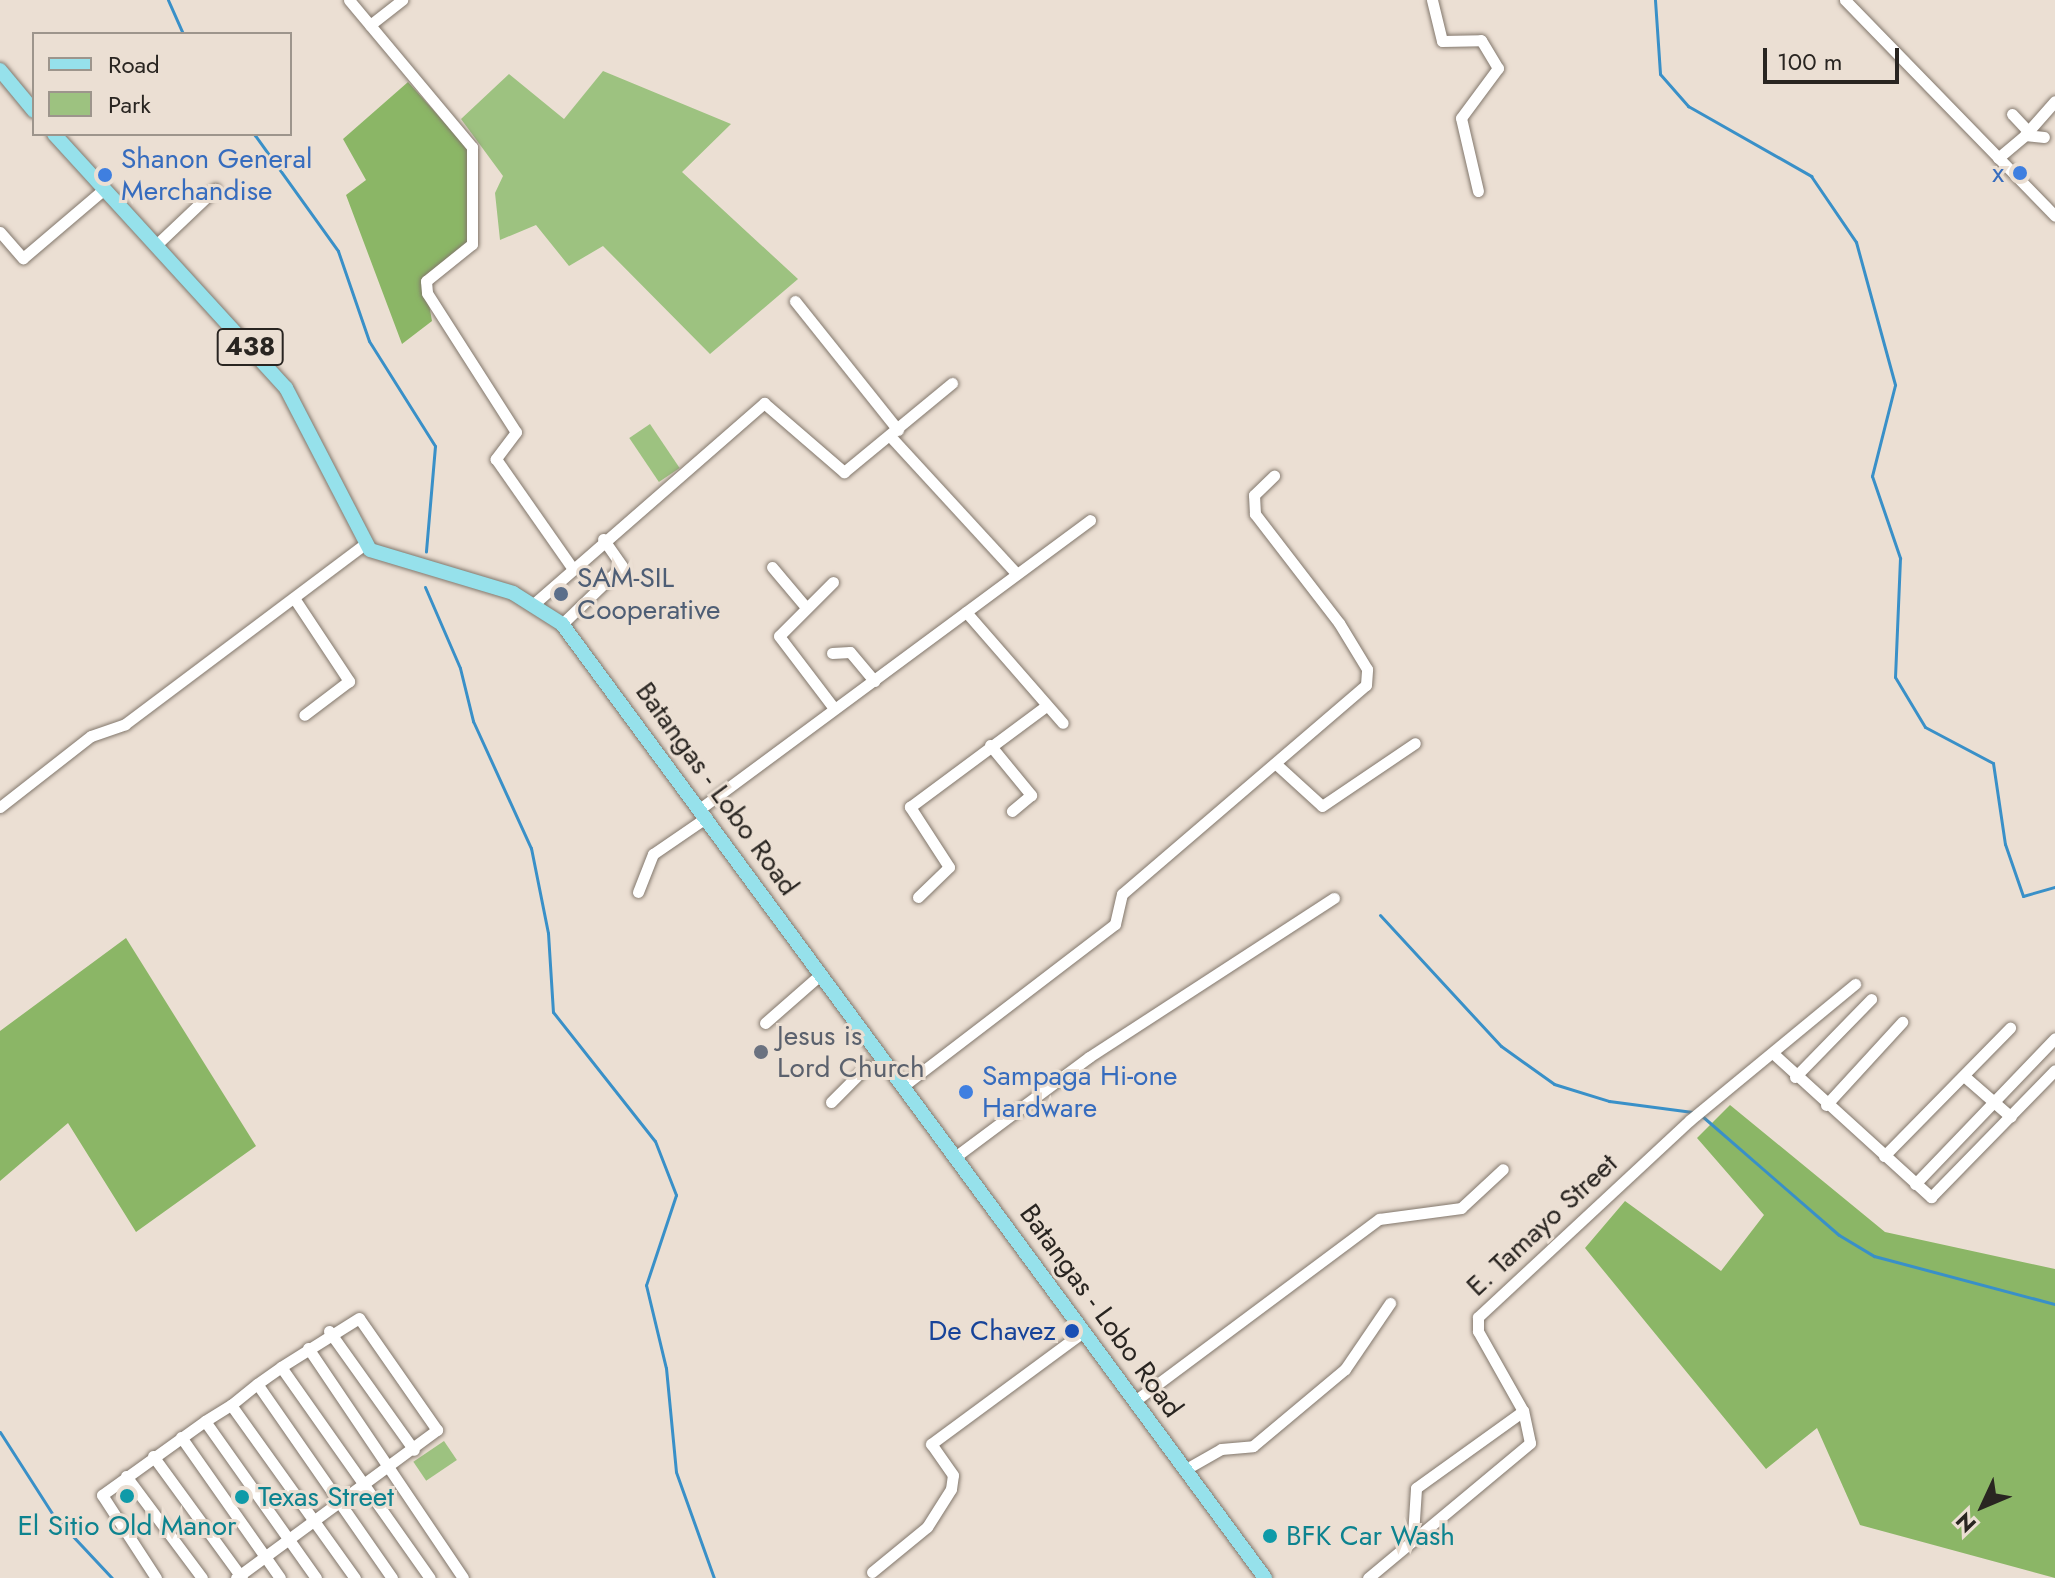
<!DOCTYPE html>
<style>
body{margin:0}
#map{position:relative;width:2055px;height:1578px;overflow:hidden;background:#ebdfd3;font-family:Jost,sans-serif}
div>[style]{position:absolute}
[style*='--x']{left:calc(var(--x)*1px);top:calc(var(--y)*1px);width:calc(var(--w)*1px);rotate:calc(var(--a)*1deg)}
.green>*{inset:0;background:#9dc280;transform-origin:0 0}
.forest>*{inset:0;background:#8bb666}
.stream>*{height:3px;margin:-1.5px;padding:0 1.5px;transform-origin:1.5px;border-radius:1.5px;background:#3990c8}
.roads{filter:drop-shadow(0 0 2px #82776c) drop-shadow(0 0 2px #82776c)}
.minor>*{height:11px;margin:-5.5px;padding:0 5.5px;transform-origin:5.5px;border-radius:5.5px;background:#fff}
.major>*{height:14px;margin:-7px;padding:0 7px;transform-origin:7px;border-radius:7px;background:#96e1eb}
.dots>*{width:22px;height:22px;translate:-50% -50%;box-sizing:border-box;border:4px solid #ebdfd3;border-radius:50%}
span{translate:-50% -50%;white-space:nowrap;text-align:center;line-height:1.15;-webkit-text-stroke:6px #ebdfd3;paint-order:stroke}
.shield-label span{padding:2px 6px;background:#ebdfd3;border:2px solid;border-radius:6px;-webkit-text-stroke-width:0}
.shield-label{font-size:26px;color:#292521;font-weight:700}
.shop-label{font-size:28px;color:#366cbe}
.left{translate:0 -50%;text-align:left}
.right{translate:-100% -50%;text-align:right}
.service-label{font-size:28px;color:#4e5e75}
.street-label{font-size:28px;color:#292521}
.worship-label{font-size:28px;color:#5b616d}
.transit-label{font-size:28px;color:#164399}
.culture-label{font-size:28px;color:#0d838f}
.legend{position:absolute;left:32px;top:32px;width:260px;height:104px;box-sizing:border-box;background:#ebdfd3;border:2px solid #9d958c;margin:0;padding:10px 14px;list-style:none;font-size:24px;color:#292521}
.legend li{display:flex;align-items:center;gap:16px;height:40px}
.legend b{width:40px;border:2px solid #9d958c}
.north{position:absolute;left:1943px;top:1466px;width:80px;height:80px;-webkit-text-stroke:6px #ebdfd3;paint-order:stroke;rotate:226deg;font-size:22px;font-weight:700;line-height:32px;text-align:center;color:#292521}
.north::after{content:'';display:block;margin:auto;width:28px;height:36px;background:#292521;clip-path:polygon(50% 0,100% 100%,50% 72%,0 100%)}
.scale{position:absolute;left:1763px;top:48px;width:136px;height:36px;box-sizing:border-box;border:4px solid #292521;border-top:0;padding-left:10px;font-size:24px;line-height:28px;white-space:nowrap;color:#292521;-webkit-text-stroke:6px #ebdfd3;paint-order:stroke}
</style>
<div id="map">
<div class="green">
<i style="clip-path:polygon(603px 71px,731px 124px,682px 172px,798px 279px,710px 354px,603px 246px,569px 266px,536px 225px,500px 240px,495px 193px,503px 176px,461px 119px,509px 74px,564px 119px)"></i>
<i style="left:650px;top:424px;width:53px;height:25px;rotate:56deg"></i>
<i style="left:444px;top:1441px;width:23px;height:37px;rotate:56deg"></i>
</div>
<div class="forest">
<i style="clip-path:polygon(408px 82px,471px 152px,471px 243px,425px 281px,432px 321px,402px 344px,346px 195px,366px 180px,343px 139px)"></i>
<i style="clip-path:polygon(126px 938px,256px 1146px,136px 1232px,68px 1123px,0 1181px,0 1031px)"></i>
<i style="clip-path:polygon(1730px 1105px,1885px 1232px,2055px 1269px,2055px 1578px,1860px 1525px,1817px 1428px,1766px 1469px,1585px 1248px,1625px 1201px,1721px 1271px,1764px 1215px,1697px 1138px)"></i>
</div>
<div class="stream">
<i style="--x:168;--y:0;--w:37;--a:66"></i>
<i style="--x:1655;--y:0;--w:74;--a:86.1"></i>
<i style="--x:1660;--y:74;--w:43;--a:48.8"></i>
<i style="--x:1688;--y:106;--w:142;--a:29.6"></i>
<i style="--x:1811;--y:176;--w:80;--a:55.7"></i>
<i style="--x:1856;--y:242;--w:148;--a:74.7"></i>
<i style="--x:1895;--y:385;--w:94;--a:104.2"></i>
<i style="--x:1872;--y:476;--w:87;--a:71.1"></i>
<i style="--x:1900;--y:558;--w:119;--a:92.4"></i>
<i style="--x:1895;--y:677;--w:58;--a:59"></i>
<i style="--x:1925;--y:727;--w:77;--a:27.9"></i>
<i style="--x:1993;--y:763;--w:82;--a:81.6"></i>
<i style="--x:2005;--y:844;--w:55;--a:70.9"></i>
<i style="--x:2023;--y:896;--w:33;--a:-16"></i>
<i style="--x:254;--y:134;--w:144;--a:54.3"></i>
<i style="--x:338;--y:251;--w:95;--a:71"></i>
<i style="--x:369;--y:341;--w:124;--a:57.8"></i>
<i style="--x:435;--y:446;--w:106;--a:94.9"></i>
<i style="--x:425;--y:587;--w:88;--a:66.6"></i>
<i style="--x:460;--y:668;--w:55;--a:76.2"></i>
<i style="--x:473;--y:721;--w:140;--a:65.5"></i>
<i style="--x:531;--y:848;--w:87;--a:78.7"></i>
<i style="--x:548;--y:933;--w:79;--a:86.4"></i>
<i style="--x:553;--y:1012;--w:164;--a:51.7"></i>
<i style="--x:655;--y:1141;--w:58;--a:68.7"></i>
<i style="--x:676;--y:1195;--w:95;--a:108.4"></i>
<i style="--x:646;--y:1285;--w:85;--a:76.5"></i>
<i style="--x:666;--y:1368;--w:104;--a:84.5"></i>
<i style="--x:676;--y:1472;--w:113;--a:70.3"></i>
<i style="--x:1380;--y:915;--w:178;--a:47.3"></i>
<i style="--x:1501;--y:1046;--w:65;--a:35.6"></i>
<i style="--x:1554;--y:1084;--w:58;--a:17.2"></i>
<i style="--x:1609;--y:1101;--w:84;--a:7.5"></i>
<i style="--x:1702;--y:1116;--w:181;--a:41"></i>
<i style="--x:1839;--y:1235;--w:41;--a:31"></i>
<i style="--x:1874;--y:1256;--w:187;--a:14.9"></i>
<i style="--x:0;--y:1432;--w:98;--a:57.4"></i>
<i style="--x:53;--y:1515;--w:86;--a:46.9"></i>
</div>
<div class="roads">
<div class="minor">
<i style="--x:349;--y:0;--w:192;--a:50.1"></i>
<i style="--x:472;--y:147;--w:97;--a:90"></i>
<i style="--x:472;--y:244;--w:59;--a:141.2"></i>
<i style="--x:426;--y:281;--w:12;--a:85"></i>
<i style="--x:427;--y:293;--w:165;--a:57.4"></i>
<i style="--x:516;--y:432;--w:34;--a:127"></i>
<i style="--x:496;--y:459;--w:131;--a:55"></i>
<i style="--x:1432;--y:0;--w:42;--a:76.3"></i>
<i style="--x:1442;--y:41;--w:39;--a:-1"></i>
<i style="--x:1481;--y:40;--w:33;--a:59"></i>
<i style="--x:1498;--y:68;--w:62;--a:126.5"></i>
<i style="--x:1461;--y:118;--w:75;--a:76.9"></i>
<i style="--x:1845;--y:0;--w:301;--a:45.8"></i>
<i style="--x:370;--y:25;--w:41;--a:-38"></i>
<i style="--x:2012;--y:114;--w:22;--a:47"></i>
<i style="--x:2025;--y:135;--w:45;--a:-48.6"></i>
<i style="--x:1998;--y:158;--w:35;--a:-40"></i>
<i style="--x:2025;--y:135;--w:19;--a:6"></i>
<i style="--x:0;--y:232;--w:35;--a:49"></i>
<i style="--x:23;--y:258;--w:105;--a:-40.4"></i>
<i style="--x:155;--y:246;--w:83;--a:-43.5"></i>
<i style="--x:795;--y:301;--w:165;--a:51.4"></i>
<i style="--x:890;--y:436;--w:186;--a:47.4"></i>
<i style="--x:772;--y:567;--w:50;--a:49.9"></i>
<i style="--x:833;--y:582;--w:76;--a:135"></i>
<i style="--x:779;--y:636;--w:89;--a:52.7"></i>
<i style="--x:294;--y:598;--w:100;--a:56.5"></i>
<i style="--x:349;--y:681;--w:56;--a:142.9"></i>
<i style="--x:536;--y:602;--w:303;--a:-41.1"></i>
<i style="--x:764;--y:403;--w:106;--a:40.8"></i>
<i style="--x:844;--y:472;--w:140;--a:-39.5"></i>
<i style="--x:966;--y:612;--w:147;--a:48.9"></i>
<i style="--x:562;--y:624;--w:83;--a:-44"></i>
<i style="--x:622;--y:566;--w:33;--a:-125"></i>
<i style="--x:832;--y:653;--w:18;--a:-3"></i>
<i style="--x:850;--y:652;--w:38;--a:50"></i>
<i style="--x:990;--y:745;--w:65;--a:50.6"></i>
<i style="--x:1031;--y:795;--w:25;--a:140"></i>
<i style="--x:1276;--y:764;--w:62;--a:42.4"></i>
<i style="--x:1322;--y:806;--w:112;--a:-34.1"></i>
<i style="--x:0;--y:807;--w:115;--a:-38"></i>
<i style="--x:91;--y:736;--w:36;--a:-19"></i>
<i style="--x:125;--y:724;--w:300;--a:-36.9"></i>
<i style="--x:701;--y:808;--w:484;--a:-36.5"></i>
<i style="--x:638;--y:892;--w:41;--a:-68.5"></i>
<i style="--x:653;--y:854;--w:65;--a:-34.4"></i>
<i style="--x:918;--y:897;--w:43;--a:-44.1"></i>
<i style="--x:949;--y:867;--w:72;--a:-123"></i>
<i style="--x:910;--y:807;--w:169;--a:-36.6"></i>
<i style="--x:765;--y:1023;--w:74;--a:-41.2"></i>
<i style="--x:1776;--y:1056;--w:210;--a:42.3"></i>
<i style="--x:1931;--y:1197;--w:177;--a:-45.7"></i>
<i style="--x:1964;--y:1076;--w:62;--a:41.1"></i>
<i style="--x:1795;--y:1077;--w:109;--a:-45.7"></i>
<i style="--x:902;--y:1087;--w:268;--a:-37.4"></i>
<i style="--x:1115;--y:924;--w:31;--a:-77"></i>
<i style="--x:1122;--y:894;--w:321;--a:-40.6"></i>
<i style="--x:1366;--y:685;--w:16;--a:-86"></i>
<i style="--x:1367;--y:669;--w:54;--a:-121.3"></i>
<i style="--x:1339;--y:623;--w:138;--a:-127.6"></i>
<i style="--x:1255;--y:514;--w:19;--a:-93"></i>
<i style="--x:1254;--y:495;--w:28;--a:-44"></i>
<i style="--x:831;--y:1102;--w:51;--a:-45"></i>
<i style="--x:1826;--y:1105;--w:113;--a:-47.5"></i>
<i style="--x:1884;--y:1156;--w:180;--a:-45.5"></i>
<i style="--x:955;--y:1157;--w:167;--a:-36.7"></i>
<i style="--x:1089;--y:1057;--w:292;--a:-33"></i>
<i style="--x:1915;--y:1184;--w:202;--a:-46.2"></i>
<i style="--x:329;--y:1331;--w:146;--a:54.5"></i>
<i style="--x:308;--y:1348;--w:277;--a:56"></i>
<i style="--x:1136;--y:1400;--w:303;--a:-36.7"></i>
<i style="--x:1379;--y:1219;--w:83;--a:-7.6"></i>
<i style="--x:1461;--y:1208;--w:57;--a:-42.9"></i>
<i style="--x:231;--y:1405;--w:33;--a:-39"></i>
<i style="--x:181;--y:1437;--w:172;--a:54.9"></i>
<i style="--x:153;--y:1456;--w:151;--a:53.9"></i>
<i style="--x:1186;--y:1469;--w:40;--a:-29.7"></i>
<i style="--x:1221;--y:1449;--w:32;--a:-5"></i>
<i style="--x:1253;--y:1446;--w:120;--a:-39.9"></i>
<i style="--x:1345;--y:1369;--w:80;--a:-55.7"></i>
<i style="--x:126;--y:1476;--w:127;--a:53.3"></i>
<i style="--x:1413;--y:1535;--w:47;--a:-86.3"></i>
<i style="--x:1416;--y:1488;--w:132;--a:-35.7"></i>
<i style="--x:872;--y:1572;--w:71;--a:-39.3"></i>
<i style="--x:927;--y:1527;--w:45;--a:-57.7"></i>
<i style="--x:951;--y:1489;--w:14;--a:-82"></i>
<i style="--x:953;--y:1475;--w:38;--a:-125"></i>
<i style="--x:931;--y:1444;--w:190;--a:-36.4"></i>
<i style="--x:156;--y:1578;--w:99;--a:-123"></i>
<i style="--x:102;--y:1495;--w:127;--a:-35.7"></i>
<i style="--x:236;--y:1578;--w:250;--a:-36.4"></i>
<i style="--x:437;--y:1430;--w:136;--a:-124.9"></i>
<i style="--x:359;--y:1318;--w:92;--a:147.9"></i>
<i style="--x:316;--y:1578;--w:192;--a:-125.3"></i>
<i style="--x:205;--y:1421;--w:31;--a:-32"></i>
<i style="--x:231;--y:1405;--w:213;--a:54.4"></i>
<i style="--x:392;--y:1578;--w:236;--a:-124.8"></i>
<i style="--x:257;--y:1384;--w:29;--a:-35"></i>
<i style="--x:281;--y:1367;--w:258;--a:54.8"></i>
<i style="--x:1368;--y:1578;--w:211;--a:-39.8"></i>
<i style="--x:1530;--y:1443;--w:33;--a:-102"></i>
<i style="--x:1523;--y:1411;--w:92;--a:-119.4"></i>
<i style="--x:1478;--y:1331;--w:14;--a:-90"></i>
<i style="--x:1478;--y:1317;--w:289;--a:-42.9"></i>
<i style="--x:1690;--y:1120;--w:214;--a:-39.5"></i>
</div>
<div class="major">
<i style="--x:0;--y:70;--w:53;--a:50.3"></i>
<i style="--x:54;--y:134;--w:344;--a:47.6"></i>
<i style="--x:286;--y:388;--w:182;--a:62.6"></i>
<i style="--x:370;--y:550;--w:149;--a:16.7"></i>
<i style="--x:513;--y:593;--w:58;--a:32.3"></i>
<i style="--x:562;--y:624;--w:1185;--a:53.61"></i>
</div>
</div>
<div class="dots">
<i style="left:2020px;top:173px;background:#3f7fe0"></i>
<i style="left:105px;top:175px;background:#3f7fe0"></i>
<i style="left:561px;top:594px;background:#5c6f8a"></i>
<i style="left:761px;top:1052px;background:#6b7280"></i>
<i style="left:966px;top:1092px;background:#3f7fe0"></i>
<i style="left:1072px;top:1331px;background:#1a4fb4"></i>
<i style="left:127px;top:1496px;background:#0f9aa8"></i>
<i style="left:242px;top:1497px;background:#0f9aa8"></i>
<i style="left:1270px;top:1536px;background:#0f9aa8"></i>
</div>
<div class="shield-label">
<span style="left:250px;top:347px">438</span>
</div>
<div class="shop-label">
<span class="left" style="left:121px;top:175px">Shanon General<br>Merchandise</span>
<span class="right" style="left:2004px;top:173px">x</span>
<span class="left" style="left:982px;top:1092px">Sampaga Hi-one<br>Hardware</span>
</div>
<div class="service-label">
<span class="left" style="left:577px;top:594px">SAM-SIL<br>Cooperative</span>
</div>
<div class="street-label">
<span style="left:717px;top:789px;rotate:54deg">Batangas - Lobo Road</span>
<span style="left:1542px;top:1225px;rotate:-43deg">E. Tamayo Street</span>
<span style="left:1101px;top:1311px;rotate:54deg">Batangas - Lobo Road</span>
</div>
<div class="worship-label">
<span class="left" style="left:777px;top:1052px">Jesus is<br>Lord Church</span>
</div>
<div class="transit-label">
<span class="right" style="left:1056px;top:1331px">De Chavez</span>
</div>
<div class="culture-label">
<span class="left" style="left:258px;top:1497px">Texas Street</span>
<span style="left:127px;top:1526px">El Sitio Old Manor</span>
<span class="left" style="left:1286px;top:1536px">BFK Car Wash</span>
</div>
<ul class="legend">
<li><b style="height:10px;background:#96e1eb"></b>Road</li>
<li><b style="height:22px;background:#9dc280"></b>Park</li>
</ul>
<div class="north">N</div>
<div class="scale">100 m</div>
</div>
